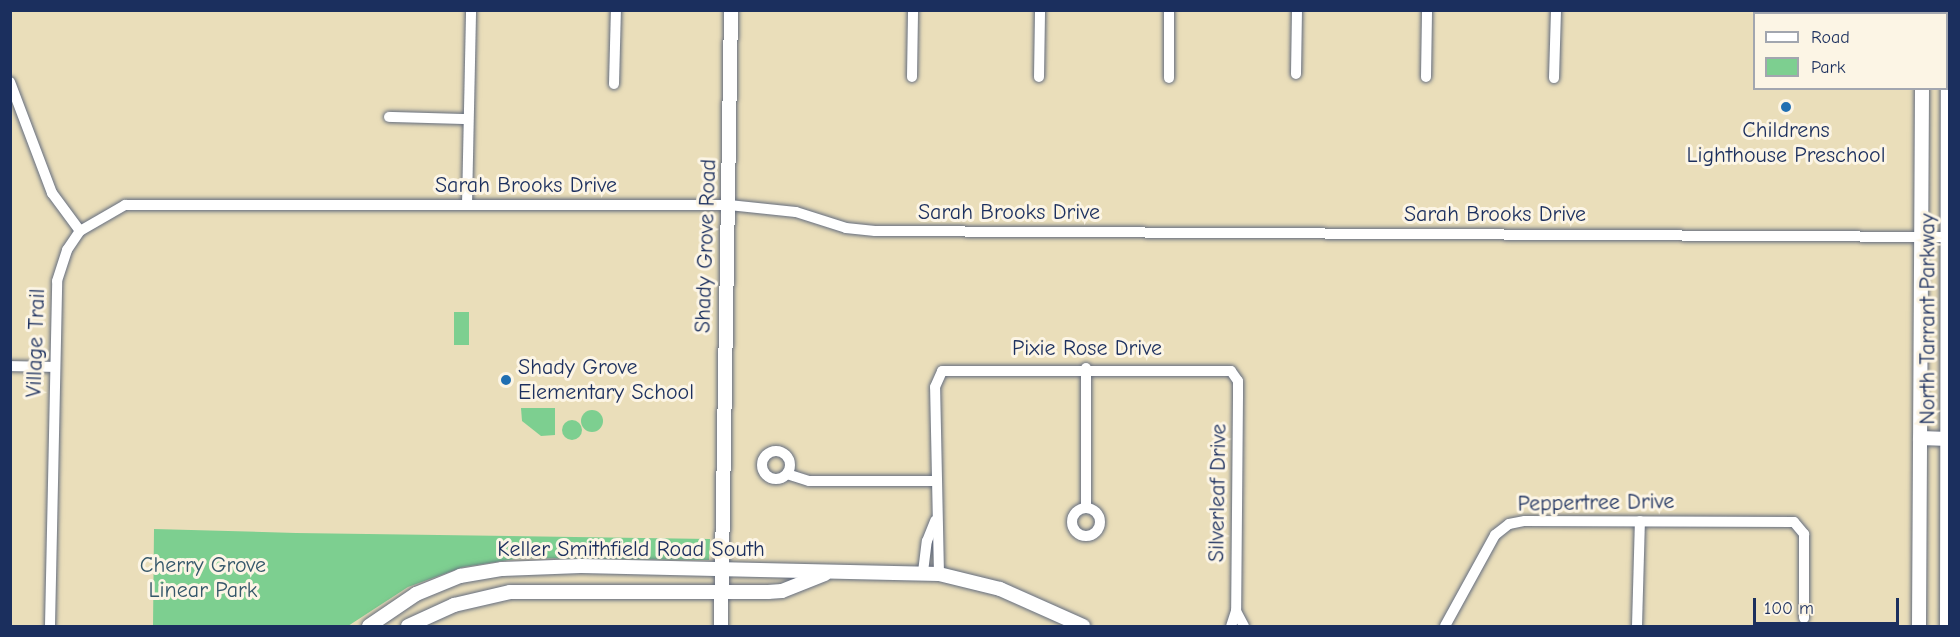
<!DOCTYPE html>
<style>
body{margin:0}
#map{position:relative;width:1960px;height:637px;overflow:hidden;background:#eadeba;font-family:"Comic Neue",sans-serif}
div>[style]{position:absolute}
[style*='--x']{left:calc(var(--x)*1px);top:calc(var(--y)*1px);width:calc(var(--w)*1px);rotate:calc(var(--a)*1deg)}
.green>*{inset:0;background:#7dcf90;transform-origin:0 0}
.round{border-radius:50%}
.roads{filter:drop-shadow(0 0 2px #636c7e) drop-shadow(0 0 2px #636c7e)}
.minor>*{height:10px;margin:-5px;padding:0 5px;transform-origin:5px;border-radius:5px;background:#fff}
.minor>.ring{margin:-5px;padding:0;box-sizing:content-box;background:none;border:10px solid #fff;border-radius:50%}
.major>*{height:14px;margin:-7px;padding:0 7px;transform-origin:7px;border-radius:7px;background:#fff}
.dots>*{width:16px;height:16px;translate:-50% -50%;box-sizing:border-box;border:3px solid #fcf5e5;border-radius:50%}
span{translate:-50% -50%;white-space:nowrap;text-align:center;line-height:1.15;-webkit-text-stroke:6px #fcf5e5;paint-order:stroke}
.poi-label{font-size:22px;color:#1b2f5e}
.left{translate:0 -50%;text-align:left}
.street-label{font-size:22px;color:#1b2f5e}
.park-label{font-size:22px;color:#34576a}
.frame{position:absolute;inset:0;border:12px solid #1b2f5e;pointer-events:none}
.legend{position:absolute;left:1753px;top:12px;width:195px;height:78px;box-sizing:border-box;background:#fcf5e5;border:2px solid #a2a6af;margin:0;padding:8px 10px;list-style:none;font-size:18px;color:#1b2f5e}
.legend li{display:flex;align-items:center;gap:12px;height:30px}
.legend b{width:30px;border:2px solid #a2a6af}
.scale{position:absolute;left:1753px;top:598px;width:146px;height:27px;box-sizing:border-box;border:3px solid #1b2f5e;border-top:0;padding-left:8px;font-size:18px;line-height:21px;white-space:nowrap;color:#1b2f5e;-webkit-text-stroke:4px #fcf5e5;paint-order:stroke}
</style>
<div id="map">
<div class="green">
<i style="left:454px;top:312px;width:15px;height:33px"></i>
<i style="clip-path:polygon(521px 408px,555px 408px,555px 435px,541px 436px,522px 421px)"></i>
<i class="round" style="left:581px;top:410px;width:22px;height:22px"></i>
<i class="round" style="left:562px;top:420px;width:20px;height:20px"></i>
<i style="clip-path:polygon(154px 529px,296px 533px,710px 539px,709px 560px,522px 558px,463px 567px,408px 587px,348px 626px,153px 626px)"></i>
</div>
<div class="roads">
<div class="minor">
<i style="--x:1296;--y:74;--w:64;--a:-89.1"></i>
<i style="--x:912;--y:77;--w:67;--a:-89.1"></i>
<i style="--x:1039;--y:77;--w:67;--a:-89.1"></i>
<i style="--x:1426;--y:77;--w:67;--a:-89.1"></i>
<i style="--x:1169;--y:78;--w:68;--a:-90"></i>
<i style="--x:1554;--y:78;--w:68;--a:-88.3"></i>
<i style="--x:10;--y:82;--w:119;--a:69.3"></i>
<i style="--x:52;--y:193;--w:47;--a:53.6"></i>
<i style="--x:614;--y:84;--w:74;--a:-88.5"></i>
<i style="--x:389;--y:117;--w:78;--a:1.5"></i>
<i style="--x:467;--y:205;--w:195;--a:-88.8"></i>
<i style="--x:10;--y:366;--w:44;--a:1.3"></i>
<i class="ring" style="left:762px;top:451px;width:18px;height:18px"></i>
<i style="--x:787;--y:474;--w:23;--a:18"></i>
<i style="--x:809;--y:481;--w:125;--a:0"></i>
<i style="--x:1086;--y:508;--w:140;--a:-90"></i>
<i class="ring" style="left:1072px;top:508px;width:18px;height:18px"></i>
<i style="--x:923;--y:572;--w:31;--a:-83"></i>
<i style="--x:927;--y:541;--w:22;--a:-68"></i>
<i style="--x:939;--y:574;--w:187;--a:-91.2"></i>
<i style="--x:935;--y:387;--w:17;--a:-66"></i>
<i style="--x:942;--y:371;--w:289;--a:0"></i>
<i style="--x:1231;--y:371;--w:12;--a:55"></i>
<i style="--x:1238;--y:381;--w:16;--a:90"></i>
<i style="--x:1238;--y:397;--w:214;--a:90.5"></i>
<i style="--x:1236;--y:611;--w:16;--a:108"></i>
<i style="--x:1236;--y:611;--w:17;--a:62"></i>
<i style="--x:50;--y:626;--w:345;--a:-88.8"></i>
<i style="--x:57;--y:281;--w:33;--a:-72"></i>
<i style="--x:67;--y:250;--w:23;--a:-56"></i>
<i style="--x:80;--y:231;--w:52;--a:-30"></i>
<i style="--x:125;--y:205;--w:604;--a:0"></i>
<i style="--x:729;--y:205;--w:67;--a:6"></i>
<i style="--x:796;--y:212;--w:52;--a:17.7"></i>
<i style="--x:846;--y:228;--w:29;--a:6"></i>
<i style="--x:875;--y:231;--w:1073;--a:0.32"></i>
<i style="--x:1445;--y:626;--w:104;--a:-61.2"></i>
<i style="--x:1495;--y:535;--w:18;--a:-38"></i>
<i style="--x:1509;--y:524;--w:16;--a:-11"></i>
<i style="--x:1525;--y:521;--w:269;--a:0.2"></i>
<i style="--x:1794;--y:522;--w:16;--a:50"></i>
<i style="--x:1804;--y:534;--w:84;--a:90"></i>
<i style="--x:1637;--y:626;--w:105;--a:-88.4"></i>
</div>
<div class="major">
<i style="--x:1921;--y:14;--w:4;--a:-90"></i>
<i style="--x:1920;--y:438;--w:29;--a:2"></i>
<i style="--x:369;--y:626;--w:57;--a:-34.2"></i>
<i style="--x:416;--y:594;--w:48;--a:-22.2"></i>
<i style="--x:460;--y:576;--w:43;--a:-9.5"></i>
<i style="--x:502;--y:569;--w:79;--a:-2.2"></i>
<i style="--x:581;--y:566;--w:358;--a:1.3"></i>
<i style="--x:939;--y:574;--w:63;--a:13.8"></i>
<i style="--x:1000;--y:589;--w:91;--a:24"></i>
<i style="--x:408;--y:626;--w:51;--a:-24.5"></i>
<i style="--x:454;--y:605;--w:57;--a:-13.1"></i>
<i style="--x:510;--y:592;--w:258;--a:0"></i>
<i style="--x:768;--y:592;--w:14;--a:-4"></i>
<i style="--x:782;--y:591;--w:46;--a:-21.6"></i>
<i style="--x:721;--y:626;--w:616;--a:-89.07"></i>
<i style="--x:1919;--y:626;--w:538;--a:-89.68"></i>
<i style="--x:1947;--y:626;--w:616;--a:-89.91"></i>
</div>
</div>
<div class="dots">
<i style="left:1786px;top:107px;background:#1f6fb2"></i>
<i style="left:506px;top:380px;background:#1f6fb2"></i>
</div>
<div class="poi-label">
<span style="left:1786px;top:143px">Childrens<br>Lighthouse Preschool</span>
<span class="left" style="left:518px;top:380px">Shady Grove<br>Elementary School</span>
</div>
<div class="street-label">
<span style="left:526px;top:186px">Sarah Brooks Drive</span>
<span style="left:1009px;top:213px">Sarah Brooks Drive</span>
<span style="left:1495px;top:215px">Sarah Brooks Drive</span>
<span style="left:706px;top:246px;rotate:-88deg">Shady Grove Road</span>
<span style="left:1928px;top:319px;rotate:-90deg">North Tarrant Parkway</span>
<span style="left:36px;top:343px;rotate:-88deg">Village Trail</span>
<span style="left:1087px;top:349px">Pixie Rose Drive</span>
<span style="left:1218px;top:493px;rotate:-89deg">Silverleaf Drive</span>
<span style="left:1596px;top:503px;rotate:-1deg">Peppertree Drive</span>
<span style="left:631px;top:550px">Keller Smithfield Road South</span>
</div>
<div class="park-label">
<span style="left:203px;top:578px">Cherry Grove<br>Linear Park</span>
</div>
<div class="frame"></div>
<ul class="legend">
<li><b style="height:8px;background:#fff"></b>Road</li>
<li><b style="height:16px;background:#7dcf90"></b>Park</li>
</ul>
<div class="scale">100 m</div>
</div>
